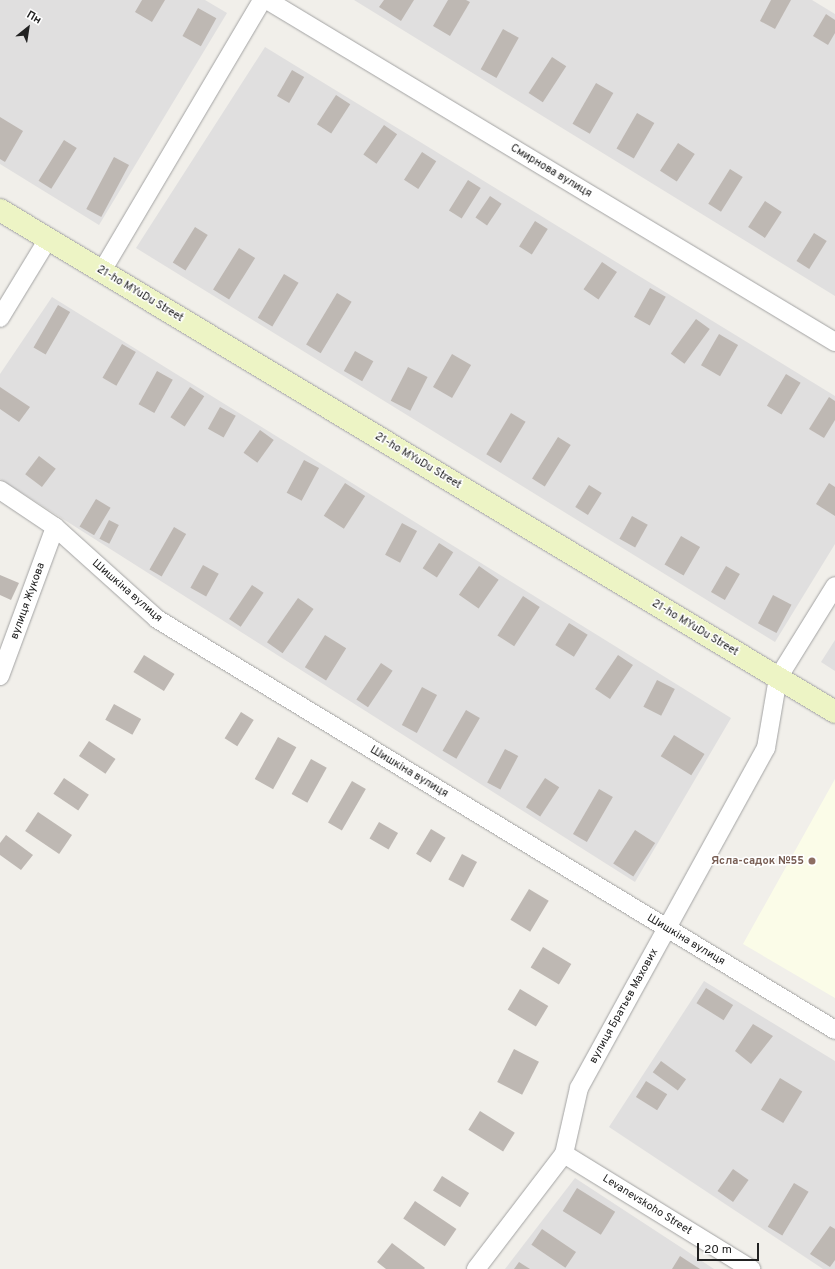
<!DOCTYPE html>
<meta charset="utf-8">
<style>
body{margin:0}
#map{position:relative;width:835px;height:1269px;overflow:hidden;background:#f1efea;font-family:Overpass,sans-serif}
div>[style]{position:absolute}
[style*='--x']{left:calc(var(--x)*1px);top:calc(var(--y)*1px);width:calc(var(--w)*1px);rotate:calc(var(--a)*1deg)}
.residential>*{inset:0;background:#e0dfdf}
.education>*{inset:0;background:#fbfce8}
.building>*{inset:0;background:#beb8b3;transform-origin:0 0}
.roads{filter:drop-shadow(0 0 1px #a3a3a3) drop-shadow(0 0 1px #a3a3a3)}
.street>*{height:18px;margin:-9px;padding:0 9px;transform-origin:9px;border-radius:9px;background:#fff}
.secondary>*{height:22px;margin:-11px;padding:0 11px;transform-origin:11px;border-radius:11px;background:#edf4c5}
.dots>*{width:11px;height:11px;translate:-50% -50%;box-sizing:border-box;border:2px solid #fff;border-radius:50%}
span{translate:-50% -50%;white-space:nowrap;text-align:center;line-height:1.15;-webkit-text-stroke:3px #fff;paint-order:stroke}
.street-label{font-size:11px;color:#222}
.education-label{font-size:11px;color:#785e54;font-weight:700}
.right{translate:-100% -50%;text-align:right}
.north{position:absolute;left:8px;top:8px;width:40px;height:40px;-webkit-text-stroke:3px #fff;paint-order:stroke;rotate:30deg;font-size:11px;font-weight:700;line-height:16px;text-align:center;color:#222}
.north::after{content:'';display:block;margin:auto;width:14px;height:18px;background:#222;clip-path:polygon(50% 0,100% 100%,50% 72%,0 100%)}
.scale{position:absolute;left:697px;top:1243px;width:62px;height:18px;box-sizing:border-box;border:2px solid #222;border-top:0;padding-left:5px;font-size:12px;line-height:14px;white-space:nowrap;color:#222;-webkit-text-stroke:3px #fff;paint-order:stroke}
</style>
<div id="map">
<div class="residential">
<i style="clip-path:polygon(0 0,205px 0,227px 13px,99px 225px,0 164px)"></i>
<i style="clip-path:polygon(354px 0,812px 0,835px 14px,835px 296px)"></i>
<i style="clip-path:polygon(265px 47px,835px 396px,835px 544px,775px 642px,136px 248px)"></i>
<i style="clip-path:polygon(52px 297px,731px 718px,635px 882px,0 479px,0 374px)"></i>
<i style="clip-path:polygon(835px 640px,835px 671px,821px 662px)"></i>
<i style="clip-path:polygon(704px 981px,835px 1061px,835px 1269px,823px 1269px,609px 1127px)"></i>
<i style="clip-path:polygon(575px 1178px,714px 1269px,505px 1269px)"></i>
</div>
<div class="education">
<i style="clip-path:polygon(835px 779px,835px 998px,743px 944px)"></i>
</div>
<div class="building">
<i style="clip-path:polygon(142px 0,165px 0,152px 22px,135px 12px)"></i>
<i style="clip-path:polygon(384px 0,414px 0,401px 21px,379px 7px)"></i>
<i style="clip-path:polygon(448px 0,466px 0,470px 2px,450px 36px,433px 26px)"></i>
<i style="clip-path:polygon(771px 0,791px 0,775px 29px,760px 21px)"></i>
<i style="left:198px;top:8px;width:21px;height:32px;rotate:29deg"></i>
<i style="clip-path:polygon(826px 14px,835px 20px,835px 33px,828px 45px,813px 36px)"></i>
<i style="left:503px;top:29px;width:18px;height:46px;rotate:29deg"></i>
<i style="left:552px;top:57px;width:17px;height:43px;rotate:33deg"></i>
<i style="left:292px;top:70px;width:14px;height:30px;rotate:30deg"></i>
<i style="left:596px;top:83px;width:20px;height:47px;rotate:30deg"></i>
<i style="left:336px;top:95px;width:17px;height:35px;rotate:33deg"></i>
<i style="left:637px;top:113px;width:20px;height:41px;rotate:30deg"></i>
<i style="clip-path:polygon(0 117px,23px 131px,5px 162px,0 159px)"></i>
<i style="left:384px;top:125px;width:16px;height:36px;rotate:35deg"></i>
<i style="left:64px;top:140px;width:15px;height:48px;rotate:32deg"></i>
<i style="left:678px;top:143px;width:20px;height:33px;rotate:33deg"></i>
<i style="left:422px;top:152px;width:17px;height:33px;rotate:33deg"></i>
<i style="left:114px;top:157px;width:17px;height:59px;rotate:28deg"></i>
<i style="left:730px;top:169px;width:15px;height:41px;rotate:32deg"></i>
<i style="left:468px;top:180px;width:15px;height:36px;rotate:32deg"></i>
<i style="left:490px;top:196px;width:14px;height:26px;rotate:34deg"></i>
<i style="left:765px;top:201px;width:20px;height:31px;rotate:33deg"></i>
<i style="left:535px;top:221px;width:15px;height:30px;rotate:32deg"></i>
<i style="left:195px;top:227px;width:15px;height:42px;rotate:32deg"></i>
<i style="left:814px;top:233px;width:15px;height:33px;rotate:32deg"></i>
<i style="left:239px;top:248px;width:19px;height:49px;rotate:32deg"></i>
<i style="left:602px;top:262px;width:18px;height:33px;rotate:34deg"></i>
<i style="left:284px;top:274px;width:17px;height:51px;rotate:31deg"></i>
<i style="left:650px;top:288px;width:18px;height:33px;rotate:29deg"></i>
<i style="left:337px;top:293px;width:17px;height:60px;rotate:31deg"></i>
<i style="left:58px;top:305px;width:14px;height:49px;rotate:30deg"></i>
<i style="left:696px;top:319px;width:17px;height:43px;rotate:36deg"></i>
<i style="left:719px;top:334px;width:22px;height:36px;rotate:30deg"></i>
<i style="left:122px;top:344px;width:16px;height:39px;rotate:30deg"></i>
<i style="left:355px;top:351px;width:21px;height:23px;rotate:29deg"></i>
<i style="left:452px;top:354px;width:22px;height:38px;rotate:30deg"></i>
<i style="left:408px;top:367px;width:22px;height:38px;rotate:27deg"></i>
<i style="left:157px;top:371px;width:18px;height:38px;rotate:29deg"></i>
<i style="left:786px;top:374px;width:17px;height:37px;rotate:31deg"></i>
<i style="clip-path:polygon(0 387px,30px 407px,19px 422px,0 409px)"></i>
<i style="left:190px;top:387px;width:17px;height:36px;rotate:33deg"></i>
<i style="clip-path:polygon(829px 397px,835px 401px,835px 420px,824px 438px,809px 429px)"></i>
<i style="left:220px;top:407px;width:18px;height:25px;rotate:29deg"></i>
<i style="left:511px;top:413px;width:17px;height:48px;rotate:31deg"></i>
<i style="left:260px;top:430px;width:17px;height:28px;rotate:36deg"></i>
<i style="left:558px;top:437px;width:15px;height:49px;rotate:32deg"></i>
<i style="left:39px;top:456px;width:21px;height:23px;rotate:37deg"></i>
<i style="left:304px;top:460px;width:17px;height:37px;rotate:28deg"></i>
<i style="left:345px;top:483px;width:24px;height:39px;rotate:33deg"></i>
<i style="clip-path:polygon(829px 483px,835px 487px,835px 516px,816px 504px)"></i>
<i style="left:589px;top:485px;width:15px;height:26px;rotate:32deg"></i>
<i style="left:96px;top:499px;width:17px;height:32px;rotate:31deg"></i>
<i style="left:632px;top:516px;width:18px;height:26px;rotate:29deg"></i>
<i style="left:109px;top:520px;width:11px;height:21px;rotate:27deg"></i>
<i style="left:402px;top:523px;width:17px;height:36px;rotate:28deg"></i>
<i style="left:174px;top:527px;width:14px;height:49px;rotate:30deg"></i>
<i style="left:681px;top:536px;width:22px;height:33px;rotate:30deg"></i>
<i style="left:439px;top:543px;width:17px;height:30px;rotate:33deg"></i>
<i style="left:203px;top:565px;width:18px;height:26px;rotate:29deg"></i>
<i style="left:479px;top:566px;width:24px;height:35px;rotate:35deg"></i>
<i style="left:726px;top:566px;width:16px;height:30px;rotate:30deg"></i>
<i style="clip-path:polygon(0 575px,19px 583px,11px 600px,0 595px)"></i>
<i style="left:252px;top:585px;width:14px;height:41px;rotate:34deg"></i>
<i style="left:773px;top:595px;width:21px;height:32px;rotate:28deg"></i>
<i style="left:523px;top:596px;width:20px;height:47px;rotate:33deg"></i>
<i style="left:298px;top:598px;width:19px;height:54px;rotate:35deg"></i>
<i style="left:569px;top:623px;width:22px;height:26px;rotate:32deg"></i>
<i style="left:325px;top:635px;width:25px;height:38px;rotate:32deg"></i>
<i style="left:144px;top:655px;width:36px;height:20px;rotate:32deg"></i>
<i style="left:618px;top:655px;width:18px;height:41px;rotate:34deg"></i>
<i style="left:381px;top:663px;width:14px;height:44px;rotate:34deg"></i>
<i style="left:657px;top:680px;width:20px;height:30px;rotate:27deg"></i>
<i style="left:422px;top:687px;width:17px;height:43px;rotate:28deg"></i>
<i style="left:114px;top:704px;width:31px;height:18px;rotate:29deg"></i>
<i style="left:466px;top:710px;width:16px;height:47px;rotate:30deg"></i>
<i style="left:241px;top:712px;width:15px;height:31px;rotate:32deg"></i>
<i style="left:674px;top:735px;width:36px;height:25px;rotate:32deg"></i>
<i style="left:278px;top:737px;width:21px;height:48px;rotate:29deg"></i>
<i style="left:89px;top:741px;width:32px;height:18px;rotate:34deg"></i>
<i style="left:505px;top:749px;width:15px;height:38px;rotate:28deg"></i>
<i style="left:311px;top:759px;width:18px;height:40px;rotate:29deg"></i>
<i style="left:64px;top:778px;width:30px;height:19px;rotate:34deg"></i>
<i style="left:545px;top:778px;width:17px;height:35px;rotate:33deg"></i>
<i style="left:352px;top:781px;width:16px;height:48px;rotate:30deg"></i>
<i style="left:599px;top:789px;width:16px;height:52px;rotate:30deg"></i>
<i style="left:38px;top:812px;width:41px;height:23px;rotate:34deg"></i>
<i style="left:379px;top:822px;width:22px;height:19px;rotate:30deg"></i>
<i style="left:431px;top:829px;width:17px;height:29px;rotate:31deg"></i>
<i style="left:635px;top:830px;width:24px;height:40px;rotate:33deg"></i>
<i style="clip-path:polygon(6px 835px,33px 855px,21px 870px,0 855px,0 843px)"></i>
<i style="left:462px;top:854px;width:17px;height:29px;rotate:28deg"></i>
<i style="left:529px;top:889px;width:23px;height:36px;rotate:31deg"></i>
<i style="left:543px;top:947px;width:33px;height:24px;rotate:31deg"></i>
<i style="left:706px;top:988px;width:32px;height:18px;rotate:32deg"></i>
<i style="left:520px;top:989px;width:33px;height:24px;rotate:31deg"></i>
<i style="clip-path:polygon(753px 1024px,773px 1036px,751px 1064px,735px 1051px)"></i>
<i style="left:514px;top:1049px;width:28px;height:37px;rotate:27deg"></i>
<i style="left:661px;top:1061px;width:31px;height:14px;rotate:36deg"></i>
<i style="left:780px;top:1078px;width:26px;height:37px;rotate:31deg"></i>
<i style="left:646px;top:1081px;width:25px;height:19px;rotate:32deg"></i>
<i style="left:480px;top:1111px;width:41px;height:22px;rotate:32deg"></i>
<i style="left:733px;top:1169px;width:19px;height:27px;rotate:35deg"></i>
<i style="left:442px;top:1176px;width:32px;height:17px;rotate:32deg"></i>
<i style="left:794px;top:1183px;width:17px;height:51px;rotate:31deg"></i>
<i style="left:577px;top:1188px;width:45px;height:27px;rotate:32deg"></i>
<i style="left:415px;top:1201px;width:50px;height:21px;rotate:34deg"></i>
<i style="clip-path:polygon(830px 1226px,835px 1229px,835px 1260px,830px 1267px,810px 1254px)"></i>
<i style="left:542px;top:1229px;width:41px;height:19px;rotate:34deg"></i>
<i style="clip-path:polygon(392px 1243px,425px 1268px,424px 1269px,386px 1269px,377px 1262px)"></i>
<i style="clip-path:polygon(680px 1256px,700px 1269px,672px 1269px)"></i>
<i style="clip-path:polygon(519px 1262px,530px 1269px,514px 1269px)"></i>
</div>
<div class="roads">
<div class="street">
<i style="--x:267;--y:0;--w:663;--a:31.05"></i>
<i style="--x:102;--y:271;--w:315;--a:-59.4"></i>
<i style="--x:0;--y:318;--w:92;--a:-58.7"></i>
<i style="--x:0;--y:490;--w:66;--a:33.9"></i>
<i style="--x:55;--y:527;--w:137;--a:42"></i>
<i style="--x:157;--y:619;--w:793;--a:31.22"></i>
<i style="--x:0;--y:676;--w:159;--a:-69.7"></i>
<i style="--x:564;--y:1154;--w:220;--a:31.6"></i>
<i style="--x:476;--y:1269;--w:145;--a:-52.6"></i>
<i style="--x:564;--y:1154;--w:68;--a:-77.2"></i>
<i style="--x:579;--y:1088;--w:388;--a:-61.2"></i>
<i style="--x:766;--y:748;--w:71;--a:-80.3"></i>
<i style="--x:778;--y:678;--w:108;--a:-58.2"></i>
</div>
<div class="secondary">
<i style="--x:0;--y:210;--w:974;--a:31.01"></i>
</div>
</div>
<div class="dots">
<i style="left:812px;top:861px;background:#8d6e63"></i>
</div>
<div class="street-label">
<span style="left:551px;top:171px;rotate:31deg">Смирнова вулиця</span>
<span style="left:140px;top:294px;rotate:31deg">21-ho MYuDu Street</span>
<span style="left:418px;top:461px;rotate:31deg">21-ho MYuDu Street</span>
<span style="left:127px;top:591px;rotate:41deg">Шишкіна вулиця</span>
<span style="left:28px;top:601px;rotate:-70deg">вулиця Жукова</span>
<span style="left:695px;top:628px;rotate:31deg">21-ho MYuDu Street</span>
<span style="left:409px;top:772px;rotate:31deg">Шишкіна вулиця</span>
<span style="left:686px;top:940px;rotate:31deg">Шишкіна вулиця</span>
<span style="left:624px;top:1006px;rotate:-61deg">вулиця Братьєв Махових</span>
<span style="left:647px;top:1205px;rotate:32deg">Levanevskoho Street</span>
</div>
<div class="education-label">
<span class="right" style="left:804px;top:861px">Ясла-садок №55</span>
</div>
<div class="north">Пн</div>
<div class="scale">20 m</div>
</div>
